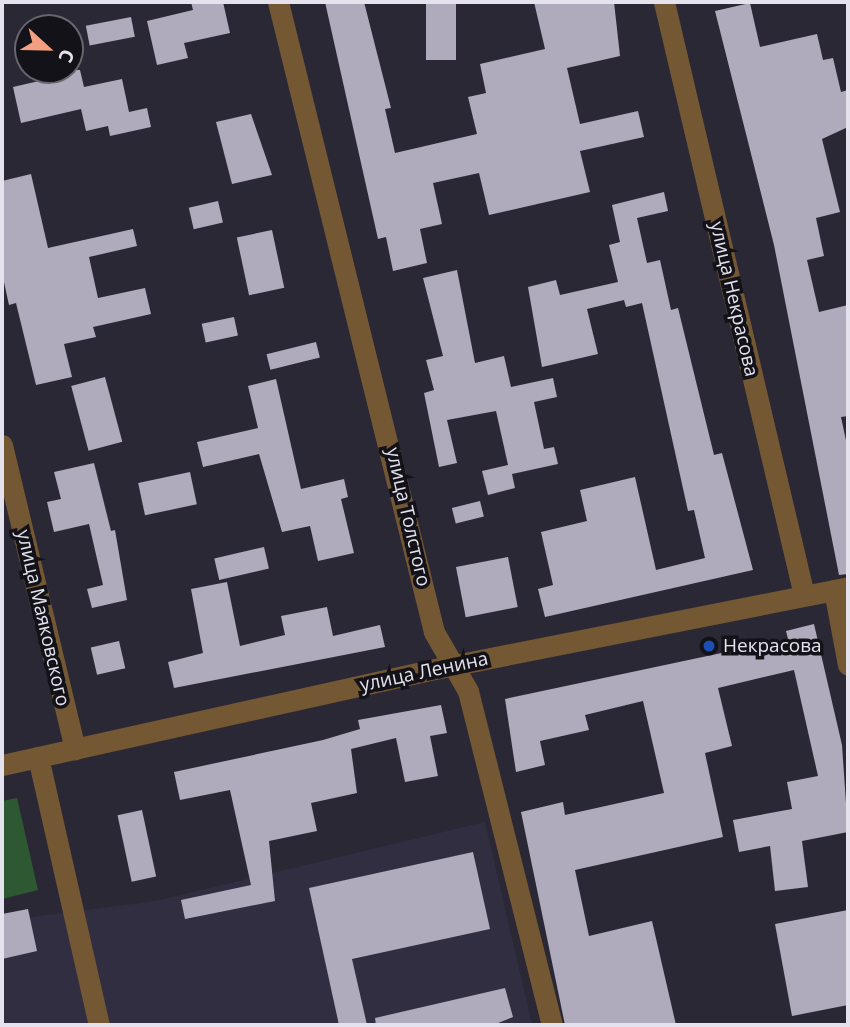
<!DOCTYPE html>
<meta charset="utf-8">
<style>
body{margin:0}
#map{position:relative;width:850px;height:1027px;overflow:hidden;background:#2b2836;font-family:"Open Sans",sans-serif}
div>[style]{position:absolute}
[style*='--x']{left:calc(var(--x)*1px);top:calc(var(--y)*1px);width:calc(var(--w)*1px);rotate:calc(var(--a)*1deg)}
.built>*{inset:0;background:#322e42}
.green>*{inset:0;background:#2e5831}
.building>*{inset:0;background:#b0abbc;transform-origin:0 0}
.minor>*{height:21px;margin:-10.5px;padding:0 10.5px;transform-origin:10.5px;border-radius:10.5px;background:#745733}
.dots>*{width:19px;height:19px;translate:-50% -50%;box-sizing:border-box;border:4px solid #131218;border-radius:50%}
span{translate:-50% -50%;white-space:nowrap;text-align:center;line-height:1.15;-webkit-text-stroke:7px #131218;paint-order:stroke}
.street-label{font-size:19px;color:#e4e2ec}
.poi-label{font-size:19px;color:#e4e2ec}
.left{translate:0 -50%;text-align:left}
.frame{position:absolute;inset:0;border:4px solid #e4e2ec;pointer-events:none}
.north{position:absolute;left:14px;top:14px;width:70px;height:70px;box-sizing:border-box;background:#131218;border:2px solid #67656d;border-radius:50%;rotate:112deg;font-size:19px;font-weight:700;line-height:28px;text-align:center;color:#e4e2ec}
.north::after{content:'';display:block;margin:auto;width:24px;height:32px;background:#f2a07f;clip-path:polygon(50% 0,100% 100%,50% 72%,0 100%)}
</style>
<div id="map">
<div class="built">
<i style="clip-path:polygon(485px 822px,532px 1025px,2px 1025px,2px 921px,156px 901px)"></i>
</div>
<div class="green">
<i style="clip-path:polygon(17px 798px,38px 890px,2px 899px,2px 801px)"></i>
</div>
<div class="building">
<i style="clip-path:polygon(191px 2px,223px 2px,230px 33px,184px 43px,188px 58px,157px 65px,147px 21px,193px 10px)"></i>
<i style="clip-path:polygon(325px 2px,364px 2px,391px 108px,385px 109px,395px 153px,477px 134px,468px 97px,486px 93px,480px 64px,545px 49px,534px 2px,614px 2px,620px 56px,567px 68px,580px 124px,638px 111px,644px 137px,580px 151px,590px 192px,533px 205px,489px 215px,479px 173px,433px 183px,442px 224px,420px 229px,427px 263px,393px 271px,386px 237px,378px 239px)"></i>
<i style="left:426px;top:2px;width:30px;height:58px"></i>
<i style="clip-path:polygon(750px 3px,760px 47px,817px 34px,823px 60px,833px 58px,841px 92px,848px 90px,848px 127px,822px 139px,840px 212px,816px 218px,824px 256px,807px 260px,819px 312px,848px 305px,848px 416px,841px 417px,848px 450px,848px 574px,839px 575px,774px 245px,715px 11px)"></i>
<i style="left:131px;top:17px;width:20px;height:46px;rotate:79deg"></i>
<i style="clip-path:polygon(50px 70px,80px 70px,84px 87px,122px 79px,129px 112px,147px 108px,151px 127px,110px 136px,108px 126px,86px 131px,81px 109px,21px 123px,13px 87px,52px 78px)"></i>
<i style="clip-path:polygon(251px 114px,272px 175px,232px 184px,216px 122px)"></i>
<i style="clip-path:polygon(31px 174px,48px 248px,133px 229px,137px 246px,89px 257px,98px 298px,145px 288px,151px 314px,93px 327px,96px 337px,64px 344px,72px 377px,36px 385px,16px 303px,9px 305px,2px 273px,2px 181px)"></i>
<i style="clip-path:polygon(664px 192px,668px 211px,637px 218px,647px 263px,660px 260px,671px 310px,678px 308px,714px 455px,722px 453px,753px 570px,545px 617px,538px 589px,553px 585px,541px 532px,587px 521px,580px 490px,635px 477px,656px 570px,705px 558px,694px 510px,688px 511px,642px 303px,626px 307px,624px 300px,587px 309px,598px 354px,542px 367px,528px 287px,556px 280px,560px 295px,618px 282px,609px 245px,620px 242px,612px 205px)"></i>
<i style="left:218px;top:201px;width:22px;height:30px;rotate:77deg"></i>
<i style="left:272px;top:230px;width:59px;height:36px;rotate:78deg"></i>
<i style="clip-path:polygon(457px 270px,475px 363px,504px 356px,511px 387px,553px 378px,557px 397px,534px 402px,544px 449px,554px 447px,558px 464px,512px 474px,515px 488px,488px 495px,482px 471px,508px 465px,496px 411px,447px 420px,457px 463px,439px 467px,424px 393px,434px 390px,426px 360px,443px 356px,423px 278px)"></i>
<i style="left:234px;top:317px;width:19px;height:33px;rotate:78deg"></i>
<i style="left:316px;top:342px;width:16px;height:51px;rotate:76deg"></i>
<i style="left:105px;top:377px;width:67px;height:35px;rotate:75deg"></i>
<i style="clip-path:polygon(276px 379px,301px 489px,344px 479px,348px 497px,341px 499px,354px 553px,318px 561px,310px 526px,282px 532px,259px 454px,203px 467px,197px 442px,258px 428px,248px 386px)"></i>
<i style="clip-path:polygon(94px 463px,111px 531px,115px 530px,127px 600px,92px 608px,87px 589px,103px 585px,89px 524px,54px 532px,47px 502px,61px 499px,54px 472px)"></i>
<i style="left:190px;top:472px;width:33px;height:53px;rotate:78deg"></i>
<i style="left:480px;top:501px;width:16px;height:29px;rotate:76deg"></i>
<i style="left:264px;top:547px;width:22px;height:51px;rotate:77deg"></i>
<i style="left:508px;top:557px;width:51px;height:53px;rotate:79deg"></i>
<i style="clip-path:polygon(227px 582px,240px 646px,285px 635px,281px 616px,327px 607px,333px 636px,380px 625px,385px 647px,174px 688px,168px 662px,203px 653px,191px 589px)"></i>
<i style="clip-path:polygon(814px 624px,842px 745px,848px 832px,802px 841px,808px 887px,775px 891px,770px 846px,739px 852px,733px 820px,792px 809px,787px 782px,818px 776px,794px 670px,718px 688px,732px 746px,705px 753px,723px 837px,575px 870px,589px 936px,652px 921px,676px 1025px,565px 1025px,521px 812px,563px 802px,565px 815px,664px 793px,643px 701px,585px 715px,589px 730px,540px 741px,545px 765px,516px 772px,505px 699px,788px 639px,786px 631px)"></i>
<i style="left:119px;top:641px;width:28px;height:29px;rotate:77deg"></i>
<i style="clip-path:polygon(441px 705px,447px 733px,430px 736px,438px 776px,405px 782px,396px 738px,351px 749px,357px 793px,311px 803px,317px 831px,269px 841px,275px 901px,185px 919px,181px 900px,251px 885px,230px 790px,180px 800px,174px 772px,323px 740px,360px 729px,358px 720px)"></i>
<i style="left:142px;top:810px;width:68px;height:25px;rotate:78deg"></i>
<i style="clip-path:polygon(473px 852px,490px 929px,352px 959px,367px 1025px,339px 1025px,309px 888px)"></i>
<i style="clip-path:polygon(28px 909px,37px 951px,2px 959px,2px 914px)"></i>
<i style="clip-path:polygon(848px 910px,848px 1005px,792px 1016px,775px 924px)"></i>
<i style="clip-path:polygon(505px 988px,513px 1017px,493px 1025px,376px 1025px,375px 1018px)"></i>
</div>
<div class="minor">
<i style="--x:278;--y:2;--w:649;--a:76.09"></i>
<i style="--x:434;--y:632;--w:68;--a:60"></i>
<i style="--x:468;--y:691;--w:344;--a:75.9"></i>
<i style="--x:664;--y:2;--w:609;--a:76.72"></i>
<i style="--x:2;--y:445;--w:313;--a:76.5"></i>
<i style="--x:834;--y:590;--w:76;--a:79.4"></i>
<i style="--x:38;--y:757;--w:275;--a:77.2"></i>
<i style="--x:2;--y:765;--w:433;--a:-12.5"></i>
<i style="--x:425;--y:671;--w:431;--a:-11.2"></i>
</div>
<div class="dots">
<i style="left:709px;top:646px;background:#1a4fb4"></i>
</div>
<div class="street-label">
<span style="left:734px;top:299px;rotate:77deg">улица Некрасова</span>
<span style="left:408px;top:517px;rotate:77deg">улица Толстого</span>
<span style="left:43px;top:618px;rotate:77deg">улица Маяковского</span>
<span style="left:424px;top:672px;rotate:-12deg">улица Ленина</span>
</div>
<div class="poi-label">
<span class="left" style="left:723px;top:646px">Некрасова</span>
</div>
<div class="frame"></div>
<div class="north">С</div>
</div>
